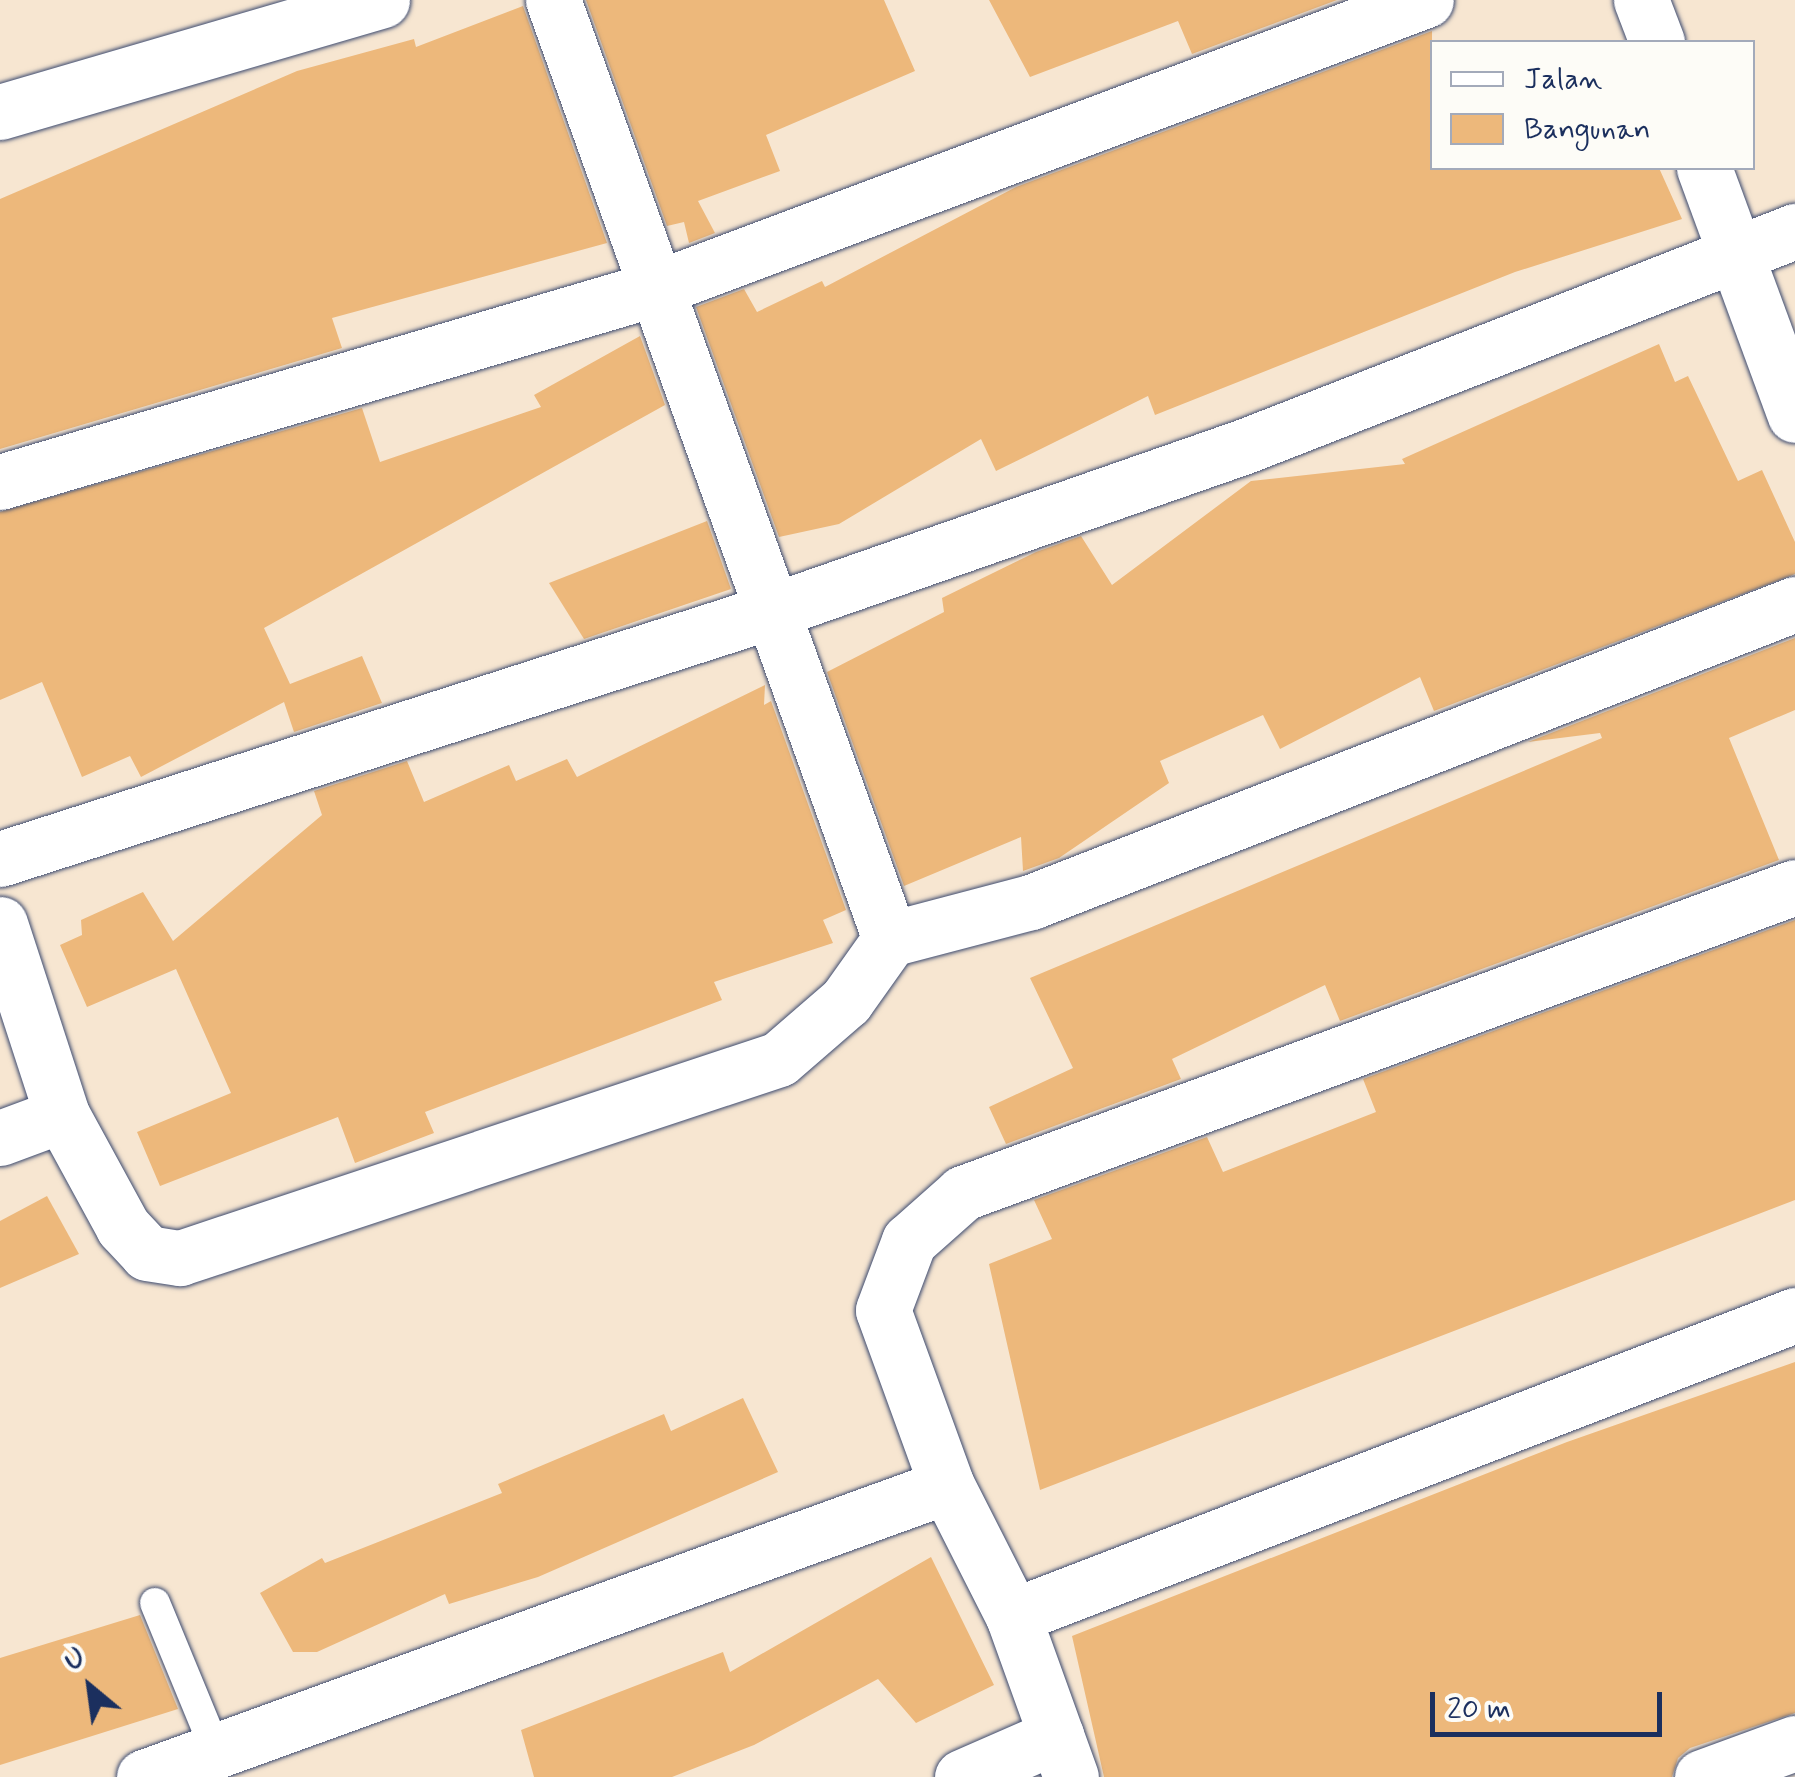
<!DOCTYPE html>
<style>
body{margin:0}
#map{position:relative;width:1795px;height:1777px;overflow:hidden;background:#f7e6d1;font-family:Mynerve,sans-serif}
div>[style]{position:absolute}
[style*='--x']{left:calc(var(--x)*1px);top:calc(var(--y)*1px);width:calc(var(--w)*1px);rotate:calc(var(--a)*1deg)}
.building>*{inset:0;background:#edb87b}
.roads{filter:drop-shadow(0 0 2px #3c4a6f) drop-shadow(0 0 2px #3c4a6f)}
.service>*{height:30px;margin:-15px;padding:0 15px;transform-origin:15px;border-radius:15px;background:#fff}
.minor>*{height:55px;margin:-27.5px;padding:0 27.5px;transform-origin:27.5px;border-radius:27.5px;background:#fff}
span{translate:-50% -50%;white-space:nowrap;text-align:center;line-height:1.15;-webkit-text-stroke:10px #fdfcf7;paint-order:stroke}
.legend{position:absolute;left:1430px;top:40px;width:325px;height:130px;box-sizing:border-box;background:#fdfcf7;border:2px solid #a3aaba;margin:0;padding:12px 18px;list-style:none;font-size:30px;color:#1b2f5e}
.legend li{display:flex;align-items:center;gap:20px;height:50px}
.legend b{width:50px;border:2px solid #a3aaba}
.north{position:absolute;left:40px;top:1637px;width:100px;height:100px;-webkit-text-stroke:8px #fdfcf7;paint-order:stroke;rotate:331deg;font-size:28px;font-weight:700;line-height:40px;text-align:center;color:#1b2f5e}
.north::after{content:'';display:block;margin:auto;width:35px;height:45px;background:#1b2f5e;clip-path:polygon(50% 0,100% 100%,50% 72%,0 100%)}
.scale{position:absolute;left:1430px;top:1692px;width:232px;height:45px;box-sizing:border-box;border:5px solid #1b2f5e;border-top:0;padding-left:12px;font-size:30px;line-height:35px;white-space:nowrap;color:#1b2f5e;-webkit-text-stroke:8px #fdfcf7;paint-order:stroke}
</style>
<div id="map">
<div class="building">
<i style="clip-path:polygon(586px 0,884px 0,915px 71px,766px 135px,780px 171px,698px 201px,715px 233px,689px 243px,684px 222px,667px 226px)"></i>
<i style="clip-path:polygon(989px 0,1337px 0,1192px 54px,1178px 21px,1030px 77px)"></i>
<i style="clip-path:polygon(523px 6px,607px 243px,332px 318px,342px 348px,0 449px,0 199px,297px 71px,414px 39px,416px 47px)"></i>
<i style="clip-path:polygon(1432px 31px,1432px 168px,1659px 168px,1682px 219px,1515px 272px,1155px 415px,1148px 396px,996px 471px,981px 439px,839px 524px,779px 537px,696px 307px,744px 289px,757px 312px,822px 281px,825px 287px,1016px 187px)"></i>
<i style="clip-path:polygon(640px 336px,665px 405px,264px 628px,290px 684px,362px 656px,382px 703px,294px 732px,284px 702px,141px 777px,130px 756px,82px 777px,42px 682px,0 700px,0 512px,362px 408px,380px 462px,541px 407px,534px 395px)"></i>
<i style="clip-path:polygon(1659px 344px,1675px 382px,1688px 376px,1738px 481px,1762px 470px,1795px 542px,1795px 574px,1434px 711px,1420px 677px,1280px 749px,1263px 715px,1160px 761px,1169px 783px,1059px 858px,1023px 871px,1021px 837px,904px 886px,827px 672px,944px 612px,942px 598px,1036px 552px,1081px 536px,1112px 585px,1251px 481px,1405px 464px,1402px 459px)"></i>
<i style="clip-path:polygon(707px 521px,731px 589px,584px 639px,549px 583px)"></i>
<i style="clip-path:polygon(1795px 638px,1795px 710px,1729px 738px,1779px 860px,1340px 1021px,1325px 985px,1172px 1059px,1181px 1079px,1006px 1144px,989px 1107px,1073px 1068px,1030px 978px,1602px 738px,1600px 733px,1528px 742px)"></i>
<i style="clip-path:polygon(765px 685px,764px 705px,771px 701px,846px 910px,823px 920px,833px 943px,714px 982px,722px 1000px,425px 1112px,434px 1133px,355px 1163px,338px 1117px,160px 1186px,137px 1132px,231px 1093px,176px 969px,87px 1007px,60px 945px,82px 935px,81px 920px,143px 892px,173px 941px,322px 815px,314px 791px,407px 761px,424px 802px,509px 765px,516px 781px,567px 759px,577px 777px)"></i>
<i style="clip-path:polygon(1795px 920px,1795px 1200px,1040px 1490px,989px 1264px,1052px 1239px,1034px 1200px,1207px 1137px,1223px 1172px,1376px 1112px,1363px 1079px)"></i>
<i style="clip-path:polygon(47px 1196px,79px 1254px,0 1288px,0 1221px)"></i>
<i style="clip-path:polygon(1795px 1362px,1795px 1713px,1690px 1748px,1678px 1758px,1672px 1777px,1104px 1777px,1072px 1636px,1567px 1442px)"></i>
<i style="clip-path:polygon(743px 1398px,778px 1472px,538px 1577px,449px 1604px,445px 1594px,317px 1652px,293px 1652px,260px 1593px,322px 1558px,325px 1563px,502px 1493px,498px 1484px,664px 1414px,671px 1431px)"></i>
<i style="clip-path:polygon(931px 1557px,994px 1685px,916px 1723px,878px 1679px,754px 1745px,672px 1777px,534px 1777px,521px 1730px,723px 1652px,730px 1672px)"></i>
<i style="clip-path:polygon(140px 1615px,178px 1709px,0 1765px,0 1658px)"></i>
</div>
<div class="roads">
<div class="service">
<i style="--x:155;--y:1603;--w:160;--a:67.6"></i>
</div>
<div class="minor">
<i style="--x:553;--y:0;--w:998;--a:70.26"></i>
<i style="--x:1641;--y:0;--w:45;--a:69.1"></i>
<i style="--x:0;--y:112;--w:398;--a:-16.3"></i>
<i style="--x:1704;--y:168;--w:263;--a:69.8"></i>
<i style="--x:0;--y:482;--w:685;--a:-16.45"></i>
<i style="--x:657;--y:288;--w:821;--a:-20.53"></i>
<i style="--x:0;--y:859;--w:811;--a:-17.81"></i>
<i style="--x:772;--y:611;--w:501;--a:-19.23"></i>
<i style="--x:1245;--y:446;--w:591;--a:-21.35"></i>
<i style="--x:0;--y:924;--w:201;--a:72"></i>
<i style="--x:62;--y:1115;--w:128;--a:61.4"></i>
<i style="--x:123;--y:1227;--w:35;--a:47"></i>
<i style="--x:147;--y:1253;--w:33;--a:9"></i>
<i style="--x:180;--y:1258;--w:631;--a:-18.38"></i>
<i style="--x:779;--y:1059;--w:89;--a:-40.9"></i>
<i style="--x:846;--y:1001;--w:76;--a:-54.6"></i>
<i style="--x:890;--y:939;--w:146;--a:-14.7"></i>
<i style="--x:1031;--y:902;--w:820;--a:-21.31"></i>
<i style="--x:0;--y:1138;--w:66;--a:-20.4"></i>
<i style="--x:1013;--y:1616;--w:838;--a:-21.05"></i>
<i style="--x:144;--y:1777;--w:854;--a:-19.92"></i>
<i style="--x:962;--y:1777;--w:103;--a:-23.6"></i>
<i style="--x:1071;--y:1777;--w:171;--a:-109.8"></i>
<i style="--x:1013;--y:1616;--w:146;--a:-116.9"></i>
<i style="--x:947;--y:1486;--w:187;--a:-110"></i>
<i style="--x:883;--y:1310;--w:74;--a:-69.4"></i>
<i style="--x:909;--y:1241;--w:72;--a:-41.6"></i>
<i style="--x:963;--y:1193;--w:886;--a:-20.19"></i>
<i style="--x:1702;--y:1777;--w:99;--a:-20.1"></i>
</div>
</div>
<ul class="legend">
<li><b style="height:12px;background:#fff"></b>Jalan</li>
<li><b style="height:28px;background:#edb87b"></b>Bangunan</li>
</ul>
<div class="north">U</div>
<div class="scale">20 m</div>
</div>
